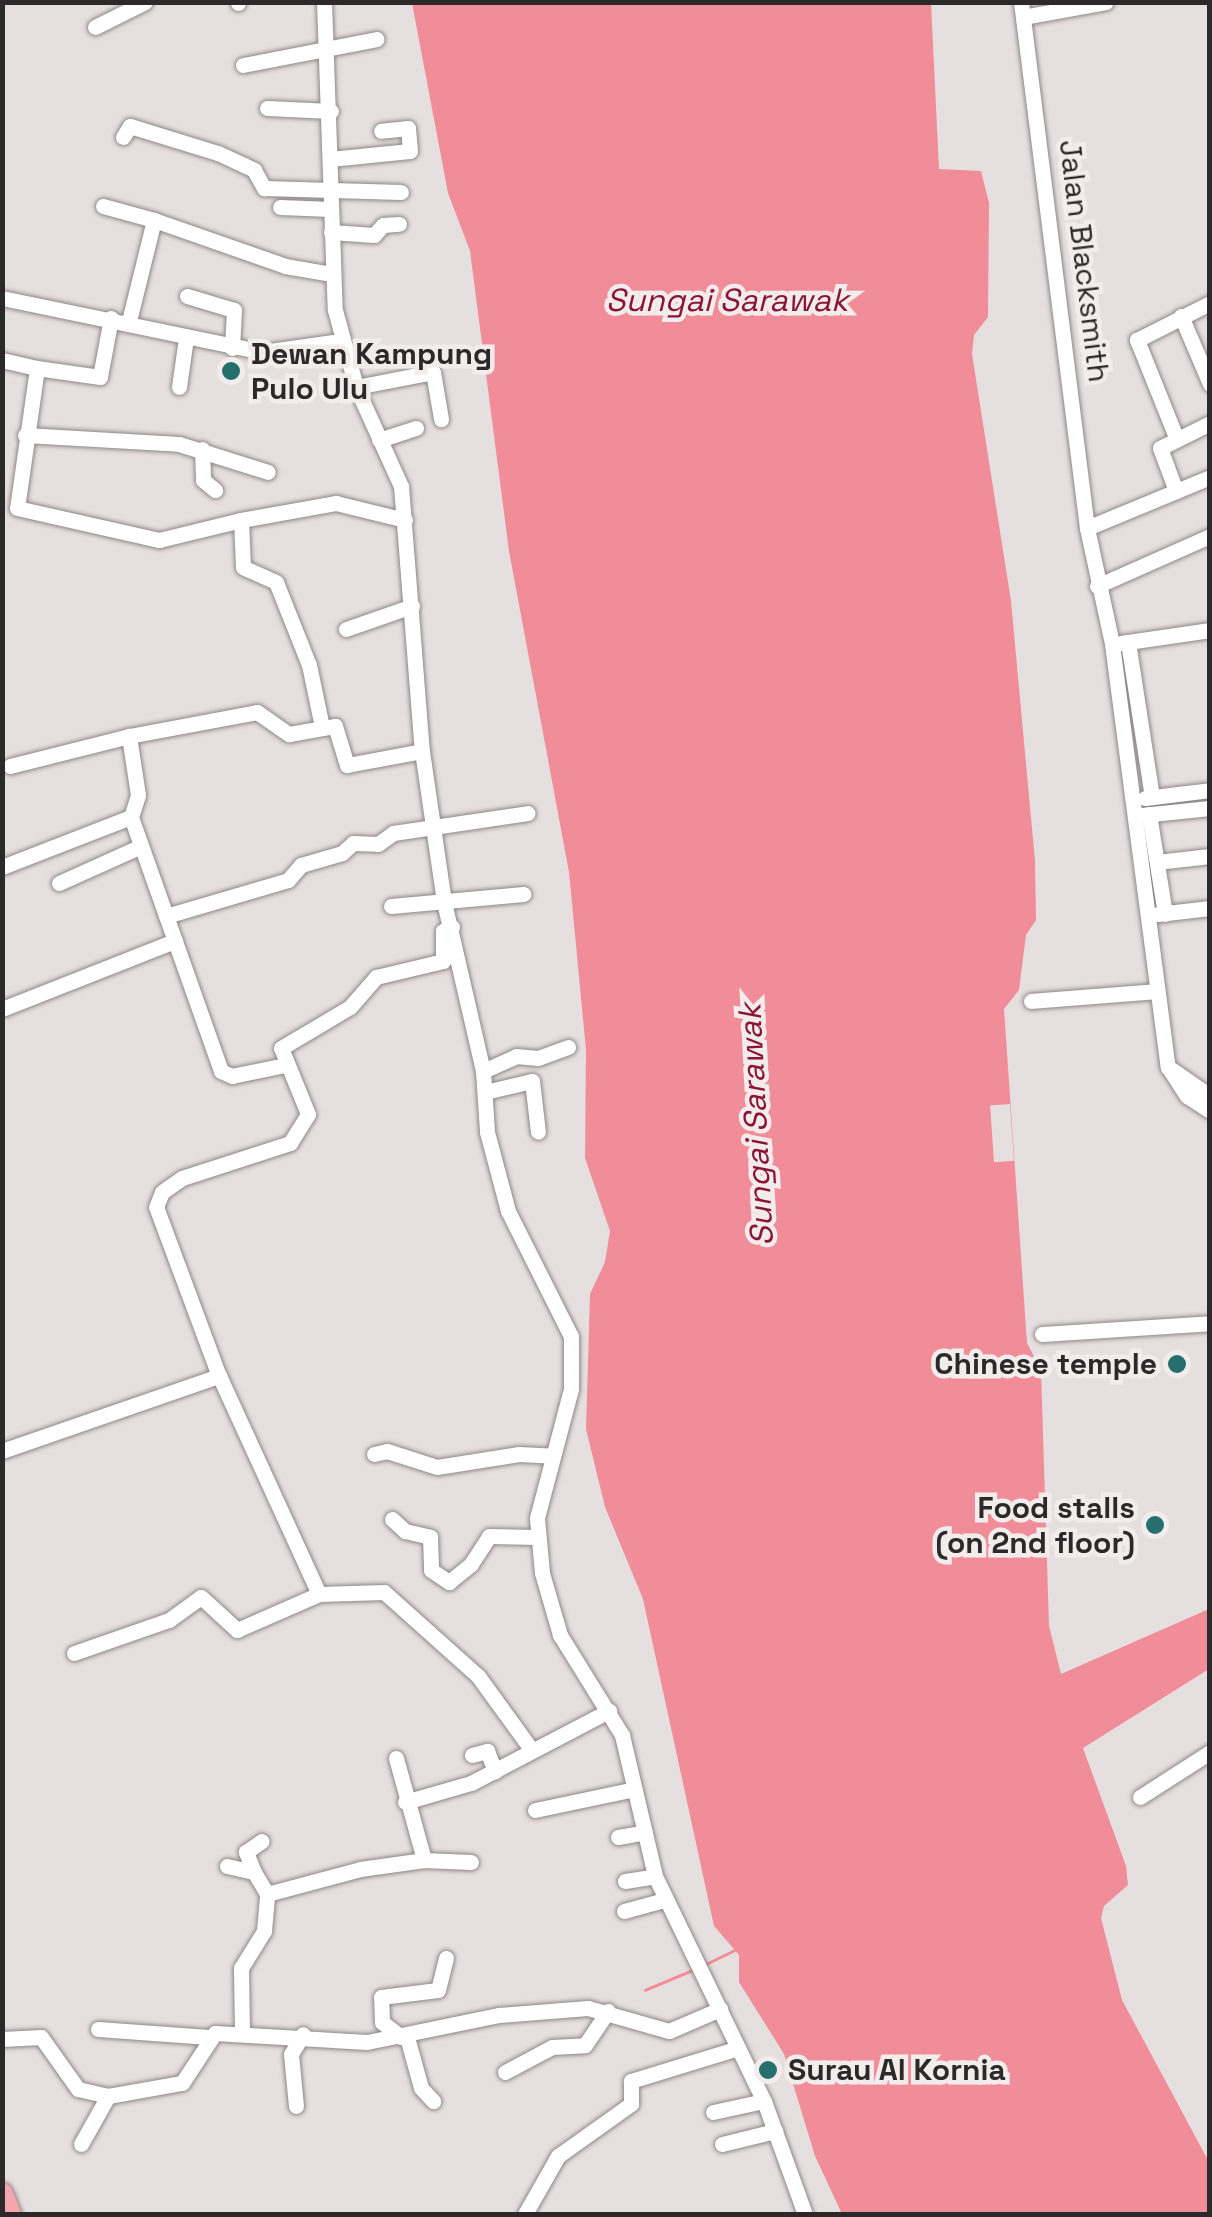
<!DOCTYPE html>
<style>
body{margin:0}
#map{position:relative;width:1212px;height:2217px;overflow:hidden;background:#e6dfdf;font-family:"Space Grotesk",sans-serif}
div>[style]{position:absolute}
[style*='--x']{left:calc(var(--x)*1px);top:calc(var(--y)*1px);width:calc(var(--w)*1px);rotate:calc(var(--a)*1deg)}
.water>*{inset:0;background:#f18c99}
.pier>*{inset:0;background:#e6dfdf;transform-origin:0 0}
.stream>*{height:2.5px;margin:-1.25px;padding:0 1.25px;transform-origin:1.25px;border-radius:1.25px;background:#f18c99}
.roads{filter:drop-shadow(0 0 2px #8e8788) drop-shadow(0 0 2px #8e8788)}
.minor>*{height:15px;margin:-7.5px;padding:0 7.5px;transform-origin:7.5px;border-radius:7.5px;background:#fff}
.highway>*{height:22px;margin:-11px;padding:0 11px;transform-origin:11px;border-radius:11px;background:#f6a4ae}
.dots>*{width:28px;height:28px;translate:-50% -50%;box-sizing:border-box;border:5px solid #f3ecec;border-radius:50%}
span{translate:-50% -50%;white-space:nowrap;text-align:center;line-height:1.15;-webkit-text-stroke:9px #f3ecec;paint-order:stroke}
.street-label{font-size:30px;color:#2c292a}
.poi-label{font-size:30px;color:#2c292a;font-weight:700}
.left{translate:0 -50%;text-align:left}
.right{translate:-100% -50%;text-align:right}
.water-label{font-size:32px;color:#8c1435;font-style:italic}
.frame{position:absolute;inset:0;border:5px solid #2c292a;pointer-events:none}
</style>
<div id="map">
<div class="water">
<i style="clip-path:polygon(412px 3px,931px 3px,939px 169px,981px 171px,989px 203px,988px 317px,974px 335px,972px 354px,1011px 601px,1035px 861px,1036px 920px,1026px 935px,1019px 990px,1004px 1009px,1027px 1343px,1041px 1370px,1049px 1626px,1061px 1674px,1209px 1609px,1209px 1669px,1083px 1748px,1126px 1866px,1128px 1885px,1104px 1906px,1101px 1918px,1122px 2000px,1209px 2162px,1209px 2214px,842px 2214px,815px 2156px,784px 2054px,739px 1982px,739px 1955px,714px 1926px,643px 1599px,605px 1507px,586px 1429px,590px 1294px,605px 1262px,610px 1231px,585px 1158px,586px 1050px,569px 872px,509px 551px,470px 251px,448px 193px)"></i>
</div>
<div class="pier">
<i style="left:1010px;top:1104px;width:57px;height:20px;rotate:86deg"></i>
</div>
<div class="stream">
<i style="--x:706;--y:1964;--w:32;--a:-26"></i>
<i style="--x:645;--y:1990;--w:54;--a:-22.8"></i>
</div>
<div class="roads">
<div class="minor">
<i style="--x:238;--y:2;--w:1;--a:90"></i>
<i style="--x:324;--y:2;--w:308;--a:88"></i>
<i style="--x:335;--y:310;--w:80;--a:74.7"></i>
<i style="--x:356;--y:387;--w:109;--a:65.6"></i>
<i style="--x:401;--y:486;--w:266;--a:85.5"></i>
<i style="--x:422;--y:751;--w:153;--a:81.7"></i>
<i style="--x:444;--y:902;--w:173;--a:77"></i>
<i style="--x:483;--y:1071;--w:61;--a:86.2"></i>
<i style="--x:487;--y:1132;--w:82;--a:75.1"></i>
<i style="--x:508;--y:1211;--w:140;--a:63.3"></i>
<i style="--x:571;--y:1336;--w:53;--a:90"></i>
<i style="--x:571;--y:1389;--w:133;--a:104.8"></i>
<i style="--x:537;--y:1518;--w:55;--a:84.8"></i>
<i style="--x:542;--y:1573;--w:65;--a:73.8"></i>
<i style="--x:560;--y:1635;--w:118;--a:58.2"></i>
<i style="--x:622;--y:1735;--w:145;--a:76.8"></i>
<i style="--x:655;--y:1876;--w:250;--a:64.2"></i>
<i style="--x:764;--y:2101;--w:120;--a:70.1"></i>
<i style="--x:1021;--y:2;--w:530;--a:82.85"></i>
<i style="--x:1087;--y:528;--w:119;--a:77.8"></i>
<i style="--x:1112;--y:644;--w:427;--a:82.5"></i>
<i style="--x:1168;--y:1067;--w:35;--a:57"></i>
<i style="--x:1187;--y:1096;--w:27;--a:33"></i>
<i style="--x:1023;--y:17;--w:84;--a:-10.2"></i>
<i style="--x:95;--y:27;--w:56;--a:-26.6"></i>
<i style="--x:243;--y:65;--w:136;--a:-11"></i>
<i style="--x:267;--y:108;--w:64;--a:2.7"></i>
<i style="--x:123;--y:137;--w:13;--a:-58"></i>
<i style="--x:130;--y:126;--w:92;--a:17.1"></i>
<i style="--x:218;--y:153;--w:40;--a:25"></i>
<i style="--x:254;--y:170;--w:21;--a:61"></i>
<i style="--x:264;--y:188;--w:137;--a:1.7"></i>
<i style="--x:330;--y:159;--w:80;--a:-5.7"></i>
<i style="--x:410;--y:151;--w:23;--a:-95"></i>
<i style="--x:408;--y:128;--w:27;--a:174"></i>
<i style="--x:103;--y:206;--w:53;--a:15.4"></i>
<i style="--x:280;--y:207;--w:50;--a:2.3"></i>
<i style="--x:331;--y:232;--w:43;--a:4"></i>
<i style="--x:374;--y:235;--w:13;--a:-48"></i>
<i style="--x:383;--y:225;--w:16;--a:-4"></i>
<i style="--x:187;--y:296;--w:49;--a:16.6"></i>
<i style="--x:234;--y:310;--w:38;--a:93"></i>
<i style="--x:2;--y:298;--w:267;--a:11.7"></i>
<i style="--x:263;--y:352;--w:78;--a:-8.1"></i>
<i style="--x:1181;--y:316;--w:74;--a:66.9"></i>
<i style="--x:111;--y:318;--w:60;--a:100.6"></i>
<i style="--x:100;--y:377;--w:64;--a:-171.9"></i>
<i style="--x:37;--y:368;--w:141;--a:98.1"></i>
<i style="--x:17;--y:508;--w:146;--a:12.7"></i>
<i style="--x:159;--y:540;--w:84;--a:-13.7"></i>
<i style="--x:129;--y:321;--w:104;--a:-76.1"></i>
<i style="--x:154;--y:220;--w:139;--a:19.3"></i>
<i style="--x:285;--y:266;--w:48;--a:9.7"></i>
<i style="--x:2;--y:360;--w:36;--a:13"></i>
<i style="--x:179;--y:387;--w:49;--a:-81.9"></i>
<i style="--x:356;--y:387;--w:78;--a:-11"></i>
<i style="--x:433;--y:372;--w:48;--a:80.3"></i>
<i style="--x:25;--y:435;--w:154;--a:3.3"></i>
<i style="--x:179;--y:444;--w:93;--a:17.5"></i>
<i style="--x:1176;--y:437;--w:105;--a:-111.9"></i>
<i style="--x:1137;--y:340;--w:82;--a:-26.9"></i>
<i style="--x:379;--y:440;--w:39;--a:-18"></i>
<i style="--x:202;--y:449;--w:31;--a:88"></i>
<i style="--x:203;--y:480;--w:16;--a:40"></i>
<i style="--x:1176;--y:491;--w:46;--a:-110.4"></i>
<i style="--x:1160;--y:448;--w:56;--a:-26.6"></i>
<i style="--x:1087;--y:528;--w:133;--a:-22.5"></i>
<i style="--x:1097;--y:586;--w:124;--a:-23.9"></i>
<i style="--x:346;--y:629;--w:70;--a:-19.2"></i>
<i style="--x:1128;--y:642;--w:157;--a:81.2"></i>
<i style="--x:1121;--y:643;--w:90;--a:-8.3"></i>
<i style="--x:322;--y:727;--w:63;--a:-101.8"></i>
<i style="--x:309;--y:665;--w:89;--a:-111.7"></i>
<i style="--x:276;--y:582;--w:36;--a:-156"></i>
<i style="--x:243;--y:567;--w:47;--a:-92.4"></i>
<i style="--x:241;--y:520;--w:97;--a:-10.1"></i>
<i style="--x:336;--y:503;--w:71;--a:13.8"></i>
<i style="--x:10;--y:766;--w:123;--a:-14.1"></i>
<i style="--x:1145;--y:798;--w:65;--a:-7"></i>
<i style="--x:1149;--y:814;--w:101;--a:80.9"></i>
<i style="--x:1142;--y:815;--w:68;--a:-5.9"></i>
<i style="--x:1157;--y:862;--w:53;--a:-6.5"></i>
<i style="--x:2;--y:867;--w:138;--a:-21.2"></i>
<i style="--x:59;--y:883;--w:88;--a:-24.2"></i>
<i style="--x:391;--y:906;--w:133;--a:-5.2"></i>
<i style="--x:1158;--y:914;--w:52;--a:-6.6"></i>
<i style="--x:166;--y:916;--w:127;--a:-16.4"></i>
<i style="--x:288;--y:880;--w:20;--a:-49"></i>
<i style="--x:301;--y:865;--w:43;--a:-16.3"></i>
<i style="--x:342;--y:853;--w:15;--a:-42"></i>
<i style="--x:353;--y:843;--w:25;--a:2"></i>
<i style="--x:378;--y:844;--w:19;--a:-36"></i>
<i style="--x:393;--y:833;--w:136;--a:-8.4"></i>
<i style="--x:1031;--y:1001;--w:126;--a:-4.5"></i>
<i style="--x:2;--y:1009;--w:186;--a:-21.5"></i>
<i style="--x:285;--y:1065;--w:54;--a:168.3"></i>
<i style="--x:232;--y:1076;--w:12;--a:-156"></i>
<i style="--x:221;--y:1071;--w:269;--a:-109.5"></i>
<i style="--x:131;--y:817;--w:23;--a:-72"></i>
<i style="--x:138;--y:795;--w:60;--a:-98.7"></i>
<i style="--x:129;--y:736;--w:130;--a:-10.6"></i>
<i style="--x:257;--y:712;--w:39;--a:35"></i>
<i style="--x:289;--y:734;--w:47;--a:-9.9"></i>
<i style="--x:335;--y:726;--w:41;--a:72.9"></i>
<i style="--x:347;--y:765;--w:76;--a:-10.6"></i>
<i style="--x:1168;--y:1067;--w:51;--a:34.6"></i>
<i style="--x:483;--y:1071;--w:36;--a:-24"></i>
<i style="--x:516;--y:1056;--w:22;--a:5"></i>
<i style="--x:538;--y:1058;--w:32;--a:-20"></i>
<i style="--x:485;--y:1092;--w:48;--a:-13.2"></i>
<i style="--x:532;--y:1081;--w:51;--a:83.3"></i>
<i style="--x:1042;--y:1334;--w:168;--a:-3.7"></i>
<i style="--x:2;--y:1451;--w:230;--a:-19.1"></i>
<i style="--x:374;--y:1454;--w:13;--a:-13"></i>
<i style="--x:387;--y:1451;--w:52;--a:17.7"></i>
<i style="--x:437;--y:1467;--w:83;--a:-9"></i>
<i style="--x:519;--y:1454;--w:34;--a:3"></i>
<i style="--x:392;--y:1519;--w:18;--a:43"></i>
<i style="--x:405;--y:1531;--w:26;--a:13"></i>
<i style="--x:430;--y:1537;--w:33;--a:88"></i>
<i style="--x:431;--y:1570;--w:22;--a:34"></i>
<i style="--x:449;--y:1582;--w:28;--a:-39"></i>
<i style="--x:471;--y:1564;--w:33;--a:-57"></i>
<i style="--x:489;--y:1536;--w:48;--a:1.2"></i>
<i style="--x:319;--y:1594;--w:240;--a:-114.6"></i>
<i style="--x:219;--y:1376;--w:180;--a:-110.4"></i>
<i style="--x:156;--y:1207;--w:16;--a:-68"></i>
<i style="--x:162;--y:1192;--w:24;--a:-35"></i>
<i style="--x:182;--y:1178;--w:114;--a:-18"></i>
<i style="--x:290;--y:1143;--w:34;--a:-58"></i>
<i style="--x:308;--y:1114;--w:71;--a:-112.2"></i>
<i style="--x:281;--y:1048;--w:80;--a:-30.7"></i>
<i style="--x:350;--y:1007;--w:40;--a:-49"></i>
<i style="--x:376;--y:977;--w:69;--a:-13.4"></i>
<i style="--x:443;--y:961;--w:30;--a:-90"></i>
<i style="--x:443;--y:931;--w:10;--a:-24"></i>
<i style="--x:74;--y:1653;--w:101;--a:-19.2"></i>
<i style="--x:169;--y:1620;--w:39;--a:-36"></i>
<i style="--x:201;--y:1597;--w:49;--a:42.5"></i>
<i style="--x:237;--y:1630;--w:90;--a:-23.7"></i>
<i style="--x:319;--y:1594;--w:65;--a:-1.8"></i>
<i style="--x:384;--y:1592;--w:126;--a:41.8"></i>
<i style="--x:478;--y:1676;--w:90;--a:54"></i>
<i style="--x:472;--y:1755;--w:16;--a:-15"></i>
<i style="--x:487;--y:1751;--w:22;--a:68"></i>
<i style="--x:396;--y:1758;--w:106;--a:74.6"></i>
<i style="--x:1140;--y:1797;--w:83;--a:-32.7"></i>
<i style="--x:405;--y:1802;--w:69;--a:-16.1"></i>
<i style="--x:471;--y:1783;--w:156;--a:-27.6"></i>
<i style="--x:535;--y:1810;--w:102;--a:-11.9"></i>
<i style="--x:618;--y:1837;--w:27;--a:-10"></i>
<i style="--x:227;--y:1866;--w:28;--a:13"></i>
<i style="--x:254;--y:1872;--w:26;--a:59"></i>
<i style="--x:254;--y:1872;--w:22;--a:-112"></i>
<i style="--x:246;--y:1852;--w:19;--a:-35"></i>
<i style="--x:625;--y:1881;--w:30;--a:-9"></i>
<i style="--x:624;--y:1911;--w:41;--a:-15.4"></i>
<i style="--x:98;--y:2029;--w:111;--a:4.1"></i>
<i style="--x:242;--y:2032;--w:64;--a:-90.9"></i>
<i style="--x:241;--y:1968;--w:44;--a:-58.1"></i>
<i style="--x:264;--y:1931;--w:37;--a:-85"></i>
<i style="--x:267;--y:1894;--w:96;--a:-15"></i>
<i style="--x:360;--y:1869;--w:65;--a:-8"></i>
<i style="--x:424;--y:1860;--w:47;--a:2.4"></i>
<i style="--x:401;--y:2037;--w:24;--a:-142"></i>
<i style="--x:382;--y:2022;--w:25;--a:-92"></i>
<i style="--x:381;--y:1997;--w:57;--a:-7"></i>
<i style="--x:438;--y:1990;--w:33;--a:-76"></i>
<i style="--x:407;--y:2037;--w:53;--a:74.6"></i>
<i style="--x:421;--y:2088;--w:18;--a:47"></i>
<i style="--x:2;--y:2039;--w:39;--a:-3"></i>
<i style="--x:41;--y:2037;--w:64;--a:54.6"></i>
<i style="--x:78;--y:2089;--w:31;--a:13"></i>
<i style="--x:108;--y:2096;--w:75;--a:-10"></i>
<i style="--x:182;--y:2083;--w:60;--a:-56.6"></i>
<i style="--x:215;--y:2033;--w:152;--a:3.4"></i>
<i style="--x:367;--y:2042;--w:135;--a:-11.6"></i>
<i style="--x:499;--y:2015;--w:89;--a:-4.5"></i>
<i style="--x:588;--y:2008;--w:84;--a:15.9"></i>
<i style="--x:669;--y:2031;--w:56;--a:-23.3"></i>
<i style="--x:505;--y:2072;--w:53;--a:-28"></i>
<i style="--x:552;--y:2047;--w:33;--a:-3"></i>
<i style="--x:585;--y:2045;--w:41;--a:-55.9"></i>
<i style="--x:296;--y:2106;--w:52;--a:-95.5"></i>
<i style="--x:291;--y:2054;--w:23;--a:-59"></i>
<i style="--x:713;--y:2112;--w:52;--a:-12.2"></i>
<i style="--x:81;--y:2144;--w:55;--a:-60.6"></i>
<i style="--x:722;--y:2144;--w:55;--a:-13.8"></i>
<i style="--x:525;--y:2214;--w:67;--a:-60.4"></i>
<i style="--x:558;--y:2156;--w:90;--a:-35.5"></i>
<i style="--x:631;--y:2104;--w:23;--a:-90"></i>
<i style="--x:631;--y:2081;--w:112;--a:-17.1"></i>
</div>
<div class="highway">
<i style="--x:2;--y:2194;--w:22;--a:68"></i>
</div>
</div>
<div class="dots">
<i style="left:231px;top:371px;background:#25706d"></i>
<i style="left:1177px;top:1364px;background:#25706d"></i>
<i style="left:1155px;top:1525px;background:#25706d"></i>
<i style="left:768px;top:2070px;background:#25706d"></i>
</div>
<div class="street-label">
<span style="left:1084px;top:261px;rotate:83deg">Jalan Blacksmith</span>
</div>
<div class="poi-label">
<span class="left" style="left:251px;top:371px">Dewan Kampung<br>Pulo Ulu</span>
<span class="right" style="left:1157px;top:1364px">Chinese temple</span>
<span class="right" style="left:1135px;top:1525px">Food stalls<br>(on 2nd floor)</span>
<span class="left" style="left:788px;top:2070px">Surau Al Kornia</span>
</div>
<div class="water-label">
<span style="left:727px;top:300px">Sungai Sarawak</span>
<span style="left:756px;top:1125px;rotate:-93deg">Sungai Sarawak</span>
</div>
<div class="frame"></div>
</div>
